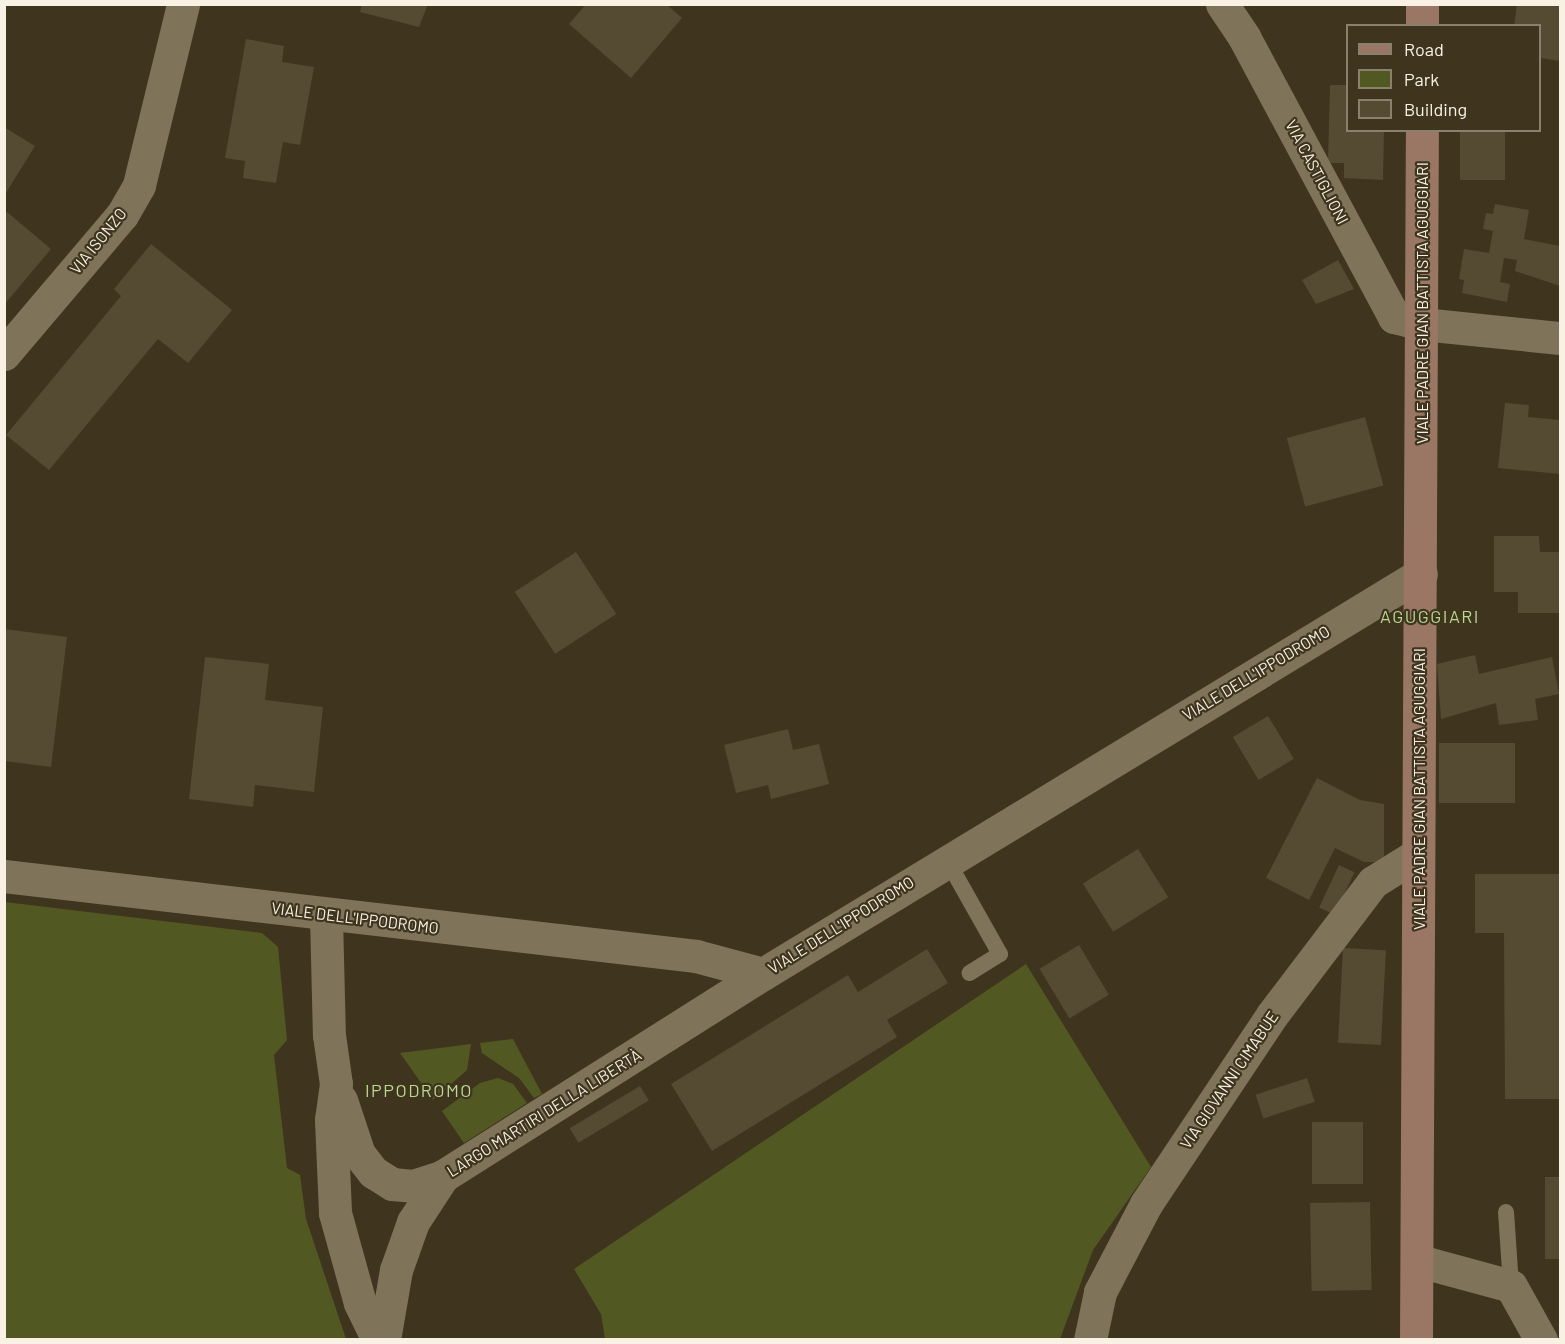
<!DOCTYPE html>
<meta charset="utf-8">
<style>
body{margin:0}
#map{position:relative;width:1565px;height:1344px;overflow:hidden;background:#3f351e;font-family:Barlow,sans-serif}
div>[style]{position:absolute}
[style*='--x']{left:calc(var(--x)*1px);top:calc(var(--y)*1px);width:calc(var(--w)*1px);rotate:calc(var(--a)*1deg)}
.green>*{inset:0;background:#525821}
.building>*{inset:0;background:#554a32;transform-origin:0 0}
.service>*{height:16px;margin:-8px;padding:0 8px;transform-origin:8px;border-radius:8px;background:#7f735a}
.minor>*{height:33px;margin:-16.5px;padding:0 16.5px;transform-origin:16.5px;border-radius:16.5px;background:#7f735a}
.tertiary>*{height:33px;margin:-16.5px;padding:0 16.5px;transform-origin:16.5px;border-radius:16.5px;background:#7f735a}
.secondary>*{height:33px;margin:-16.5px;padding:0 16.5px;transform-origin:16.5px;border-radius:16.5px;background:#9a7765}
span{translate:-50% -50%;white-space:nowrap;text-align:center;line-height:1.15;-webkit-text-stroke:4.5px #3f351e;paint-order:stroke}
.street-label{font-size:16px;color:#f9f2e4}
.neighbourhood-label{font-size:18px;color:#bad890;letter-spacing:1.5px}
.frame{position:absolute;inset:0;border:6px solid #f9f2e4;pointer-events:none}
.legend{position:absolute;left:1346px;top:24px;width:195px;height:108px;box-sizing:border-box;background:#3f351e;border:2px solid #89816d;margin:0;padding:8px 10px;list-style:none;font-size:18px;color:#f9f2e4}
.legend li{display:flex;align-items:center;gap:12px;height:30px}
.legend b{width:30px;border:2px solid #89816d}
</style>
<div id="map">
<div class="green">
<i style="clip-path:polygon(5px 902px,262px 933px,278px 947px,287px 1040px,274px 1055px,287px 1168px,300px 1175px,306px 1219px,346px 1339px,5px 1339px)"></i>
<i style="clip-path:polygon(1026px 964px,1151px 1167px,1093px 1250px,1060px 1339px,605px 1339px,601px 1314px,574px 1269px)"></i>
<i style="clip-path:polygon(513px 1039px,542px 1094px,534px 1098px,519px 1078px,482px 1053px,480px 1043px)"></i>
<i style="clip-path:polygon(471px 1044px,467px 1070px,433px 1100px,400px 1053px)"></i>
<i style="clip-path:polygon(498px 1078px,513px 1084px,527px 1103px,464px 1143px,442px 1111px,480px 1083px)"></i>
</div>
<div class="building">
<i style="clip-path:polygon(362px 4px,428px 4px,419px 27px,360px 12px)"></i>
<i style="clip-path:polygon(586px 4px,666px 4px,682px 18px,631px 78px,569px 24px)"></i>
<i style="clip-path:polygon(1517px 4px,1560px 4px,1560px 61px,1540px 58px,1540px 26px,1514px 26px)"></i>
<i style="clip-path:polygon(246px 39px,284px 46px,282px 62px,314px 67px,300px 145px,283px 142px,276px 183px,243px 178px,245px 161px,225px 158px)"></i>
<i style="clip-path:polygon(1330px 85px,1348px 85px,1348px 130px,1384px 130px,1383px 180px,1344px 178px,1344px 163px,1328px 163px)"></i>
<i style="clip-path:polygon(4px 127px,35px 146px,4px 196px)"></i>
<i style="left:1460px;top:130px;width:45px;height:50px"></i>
<i style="clip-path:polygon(1495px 204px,1529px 210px,1524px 239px,1560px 246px,1560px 286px,1515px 271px,1517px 260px,1504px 258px,1500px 282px,1510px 284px,1507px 302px,1462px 293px,1464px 280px,1459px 279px,1464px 249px,1489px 253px,1493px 231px,1483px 229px,1486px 213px,1493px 214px)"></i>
<i style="clip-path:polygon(7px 212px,51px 249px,4px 305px,4px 214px)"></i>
<i style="clip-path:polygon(151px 244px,232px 310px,188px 363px,158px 339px,49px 470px,6px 435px,121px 296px,114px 289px)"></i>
<i style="clip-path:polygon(1338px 260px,1354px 289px,1316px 304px,1302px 280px)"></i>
<i style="clip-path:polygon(1505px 403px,1529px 405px,1528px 417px,1560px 420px,1560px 474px,1498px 468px)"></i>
<i style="left:1365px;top:417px;width:71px;height:81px;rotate:75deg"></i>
<i style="clip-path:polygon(1494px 536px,1539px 536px,1540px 552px,1560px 552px,1560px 613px,1518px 613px,1518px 592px,1494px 592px)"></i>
<i style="left:576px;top:552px;width:74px;height:73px;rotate:57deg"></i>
<i style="clip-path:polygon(4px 629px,67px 637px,51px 767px,4px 761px)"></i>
<i style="clip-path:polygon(1475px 655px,1479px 674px,1552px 657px,1559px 694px,1535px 699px,1538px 720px,1499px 725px,1496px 703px,1441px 719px,1437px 664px)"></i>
<i style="clip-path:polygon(205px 657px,269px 664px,265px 700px,323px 707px,314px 792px,255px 785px,253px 807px,189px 799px)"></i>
<i style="left:1268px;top:716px;width:50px;height:41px;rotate:59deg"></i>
<i style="clip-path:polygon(788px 729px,793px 750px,819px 744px,829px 784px,771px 799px,768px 785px,736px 793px,724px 745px)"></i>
<i style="left:1439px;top:743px;width:76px;height:60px"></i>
<i style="clip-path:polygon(1317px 778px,1360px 800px,1384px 804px,1384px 862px,1364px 862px,1335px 848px,1309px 900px,1266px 878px)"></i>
<i style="left:1138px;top:849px;width:57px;height:65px;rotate:58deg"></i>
<i style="left:1339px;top:865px;width:17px;height:47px;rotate:25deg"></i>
<i style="clip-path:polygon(1475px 874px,1560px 874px,1560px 1099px,1505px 1099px,1504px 933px,1475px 933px)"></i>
<i style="left:1079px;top:945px;width:58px;height:46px;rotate:59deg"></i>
<i style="left:1343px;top:948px;width:43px;height:95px;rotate:3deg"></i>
<i style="clip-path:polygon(927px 949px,948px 983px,887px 1020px,897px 1037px,712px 1151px,671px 1084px,848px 975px,858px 992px)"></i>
<i style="left:1307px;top:1078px;width:25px;height:54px;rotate:72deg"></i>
<i style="left:640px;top:1086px;width:17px;height:82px;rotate:59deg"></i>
<i style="left:1363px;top:1122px;width:62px;height:51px;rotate:90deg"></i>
<i style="left:1545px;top:1177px;width:15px;height:82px"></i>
<i style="left:1370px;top:1202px;width:88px;height:60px;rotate:89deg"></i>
</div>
<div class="service">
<i style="--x:947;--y:860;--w:108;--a:60.6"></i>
<i style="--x:1000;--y:954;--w:36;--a:148"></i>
<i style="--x:1506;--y:1212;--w:74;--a:86.1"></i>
</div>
<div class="minor">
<i style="--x:1222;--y:4;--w:40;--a:56"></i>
<i style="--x:1244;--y:37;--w:318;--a:61.8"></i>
<i style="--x:1394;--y:317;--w:29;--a:14"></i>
<i style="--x:1422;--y:324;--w:139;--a:5.8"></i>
<i style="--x:4;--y:354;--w:182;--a:-49.7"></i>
<i style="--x:122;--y:215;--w:34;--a:-60"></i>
<i style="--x:139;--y:185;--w:186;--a:-76.3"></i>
<i style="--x:326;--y:916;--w:119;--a:88.6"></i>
<i style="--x:329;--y:1035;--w:49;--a:81.9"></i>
<i style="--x:336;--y:1084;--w:36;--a:98"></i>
<i style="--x:331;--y:1120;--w:93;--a:87.5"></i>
<i style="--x:335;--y:1213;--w:93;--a:74.5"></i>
<i style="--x:360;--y:1303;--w:41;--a:64.1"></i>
<i style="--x:341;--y:1100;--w:57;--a:71.6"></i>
<i style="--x:359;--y:1154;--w:23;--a:52"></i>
<i style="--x:373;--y:1172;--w:22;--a:32"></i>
<i style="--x:392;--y:1184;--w:21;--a:5"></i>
<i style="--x:413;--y:1186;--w:32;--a:-18"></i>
<i style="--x:1419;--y:1261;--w:95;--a:15.2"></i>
<i style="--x:1511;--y:1286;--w:62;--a:60.9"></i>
<i style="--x:384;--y:1340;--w:71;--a:-80.3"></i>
<i style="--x:396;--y:1270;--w:51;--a:-70.5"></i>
<i style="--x:413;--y:1222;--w:55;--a:-56.9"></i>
<i style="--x:443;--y:1176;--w:378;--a:-32.3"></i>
<i style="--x:1090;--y:1340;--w:49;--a:-78.2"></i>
<i style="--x:1100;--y:1292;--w:99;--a:-62.4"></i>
<i style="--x:1146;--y:1204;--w:227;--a:-56.3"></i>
<i style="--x:1272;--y:1015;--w:167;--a:-52.8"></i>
<i style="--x:1373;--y:882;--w:53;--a:-31.9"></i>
</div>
<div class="tertiary">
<i style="--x:4;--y:876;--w:697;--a:6.59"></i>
<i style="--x:696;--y:956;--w:69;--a:15"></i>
<i style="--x:763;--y:974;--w:770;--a:-31.3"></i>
</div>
<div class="secondary">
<i style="--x:1422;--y:26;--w:22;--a:-90"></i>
<i style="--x:1416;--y:1340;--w:1210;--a:-89.72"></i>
</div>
<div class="street-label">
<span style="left:1317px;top:172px;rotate:62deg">VIA CASTIGLIONI</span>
<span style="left:98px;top:241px;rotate:-51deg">VIA ISONZO</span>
<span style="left:1422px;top:303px;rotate:-90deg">VIALE PADRE GIAN BATTISTA AGUGGIARI</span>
<span style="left:1256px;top:673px;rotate:-31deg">VIALE DELL'IPPODROMO</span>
<span style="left:1419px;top:789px;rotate:-90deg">VIALE PADRE GIAN BATTISTA AGUGGIARI</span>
<span style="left:355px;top:918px;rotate:7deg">VIALE DELL'IPPODROMO</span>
<span style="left:841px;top:925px;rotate:-32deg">VIALE DELL'IPPODROMO</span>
<span style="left:1229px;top:1080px;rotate:-56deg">VIA GIOVANNI CIMABUE</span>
<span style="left:544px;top:1113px;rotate:-32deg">LARGO MARTIRI DELLA LIBERTÀ</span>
</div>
<div class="neighbourhood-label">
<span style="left:1430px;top:616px">AGUGGIARI</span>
<span style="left:419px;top:1090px">IPPODROMO</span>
</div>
<div class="frame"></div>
<ul class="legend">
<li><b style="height:8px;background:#9a7765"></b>Road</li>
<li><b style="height:16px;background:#525821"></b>Park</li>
<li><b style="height:16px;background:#554a32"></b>Building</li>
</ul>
</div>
